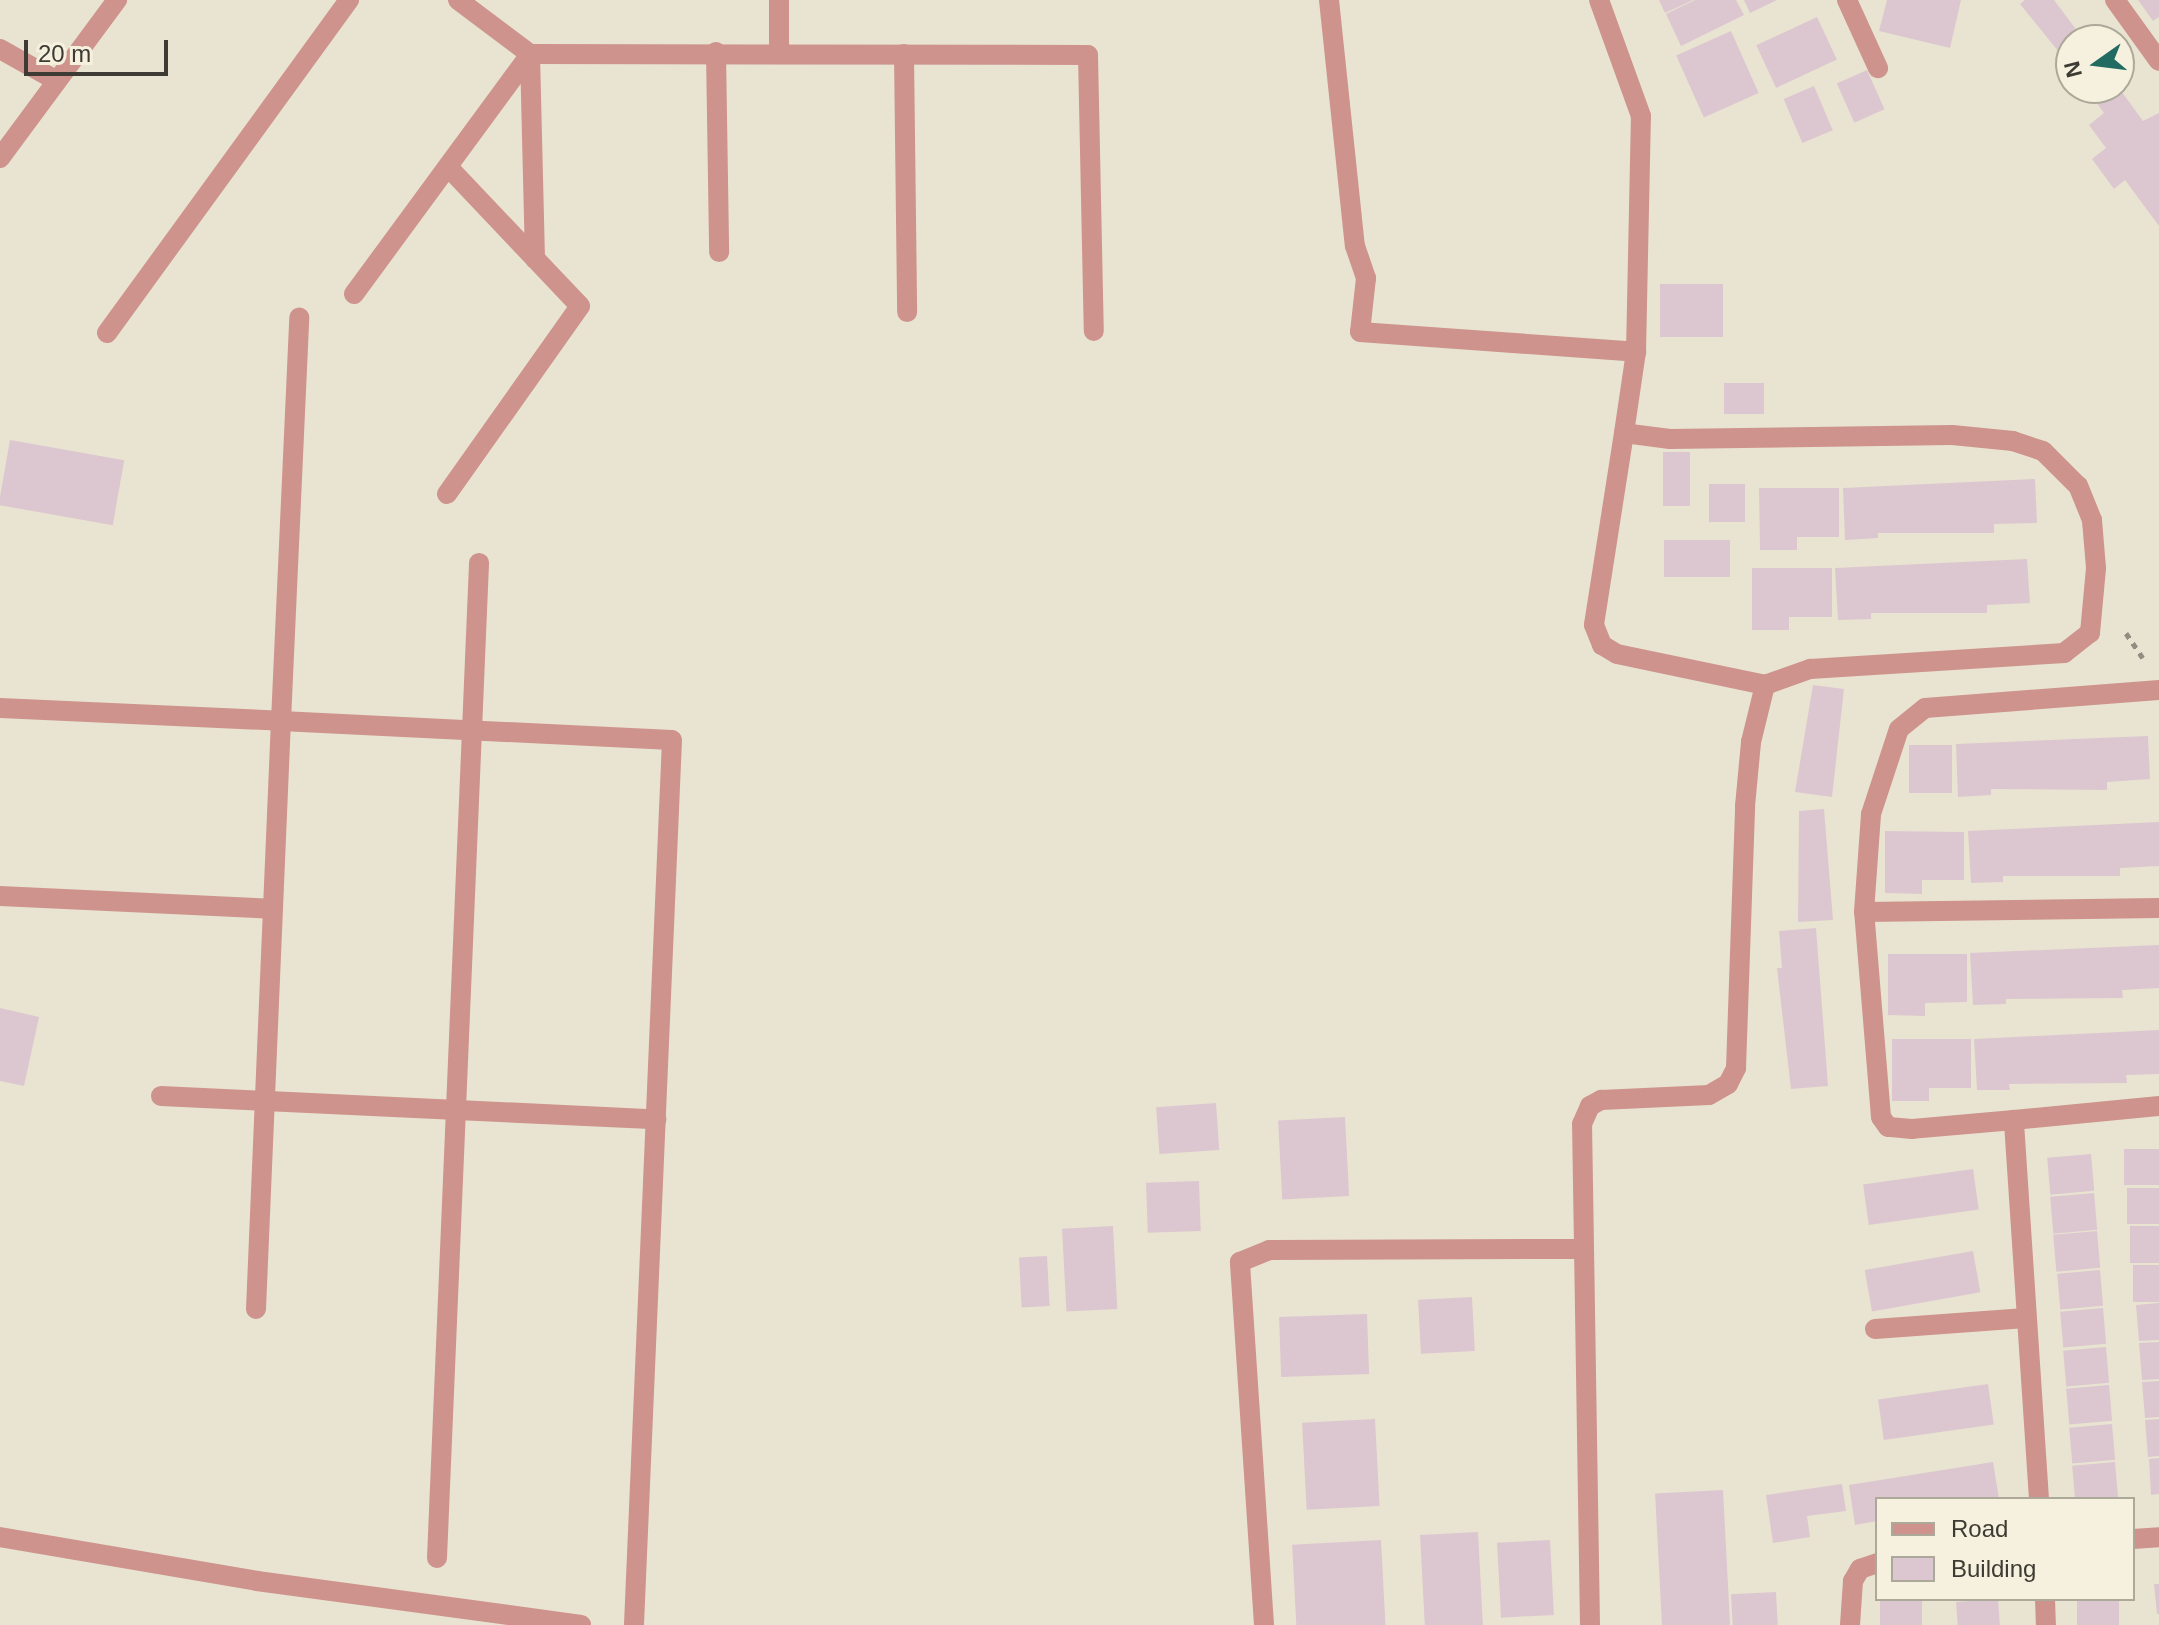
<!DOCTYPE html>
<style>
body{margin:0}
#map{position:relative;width:2159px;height:1625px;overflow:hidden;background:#e9e4d1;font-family:Helvetica,sans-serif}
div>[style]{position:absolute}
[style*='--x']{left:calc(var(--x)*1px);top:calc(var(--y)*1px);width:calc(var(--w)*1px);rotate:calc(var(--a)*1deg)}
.building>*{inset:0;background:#dcc7d0;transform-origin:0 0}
.path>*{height:5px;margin-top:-2.5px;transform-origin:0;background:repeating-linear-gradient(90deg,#918d80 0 6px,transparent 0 12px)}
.minor>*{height:20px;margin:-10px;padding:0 10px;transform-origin:10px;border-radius:10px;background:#ce938d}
span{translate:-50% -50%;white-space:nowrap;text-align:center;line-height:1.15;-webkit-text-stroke:8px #f6f1de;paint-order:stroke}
.legend{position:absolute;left:1875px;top:1497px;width:260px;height:104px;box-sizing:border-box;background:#f6f1de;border:2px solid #aca89a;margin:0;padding:10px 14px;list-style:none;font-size:24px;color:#3d3b33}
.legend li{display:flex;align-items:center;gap:16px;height:40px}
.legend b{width:40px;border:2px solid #aca89a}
.north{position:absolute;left:2055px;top:24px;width:80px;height:80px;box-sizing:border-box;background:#f6f1de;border:2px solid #aca89a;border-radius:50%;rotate:256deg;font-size:22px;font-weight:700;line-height:32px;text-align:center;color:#3d3b33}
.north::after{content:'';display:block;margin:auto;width:28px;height:36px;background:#226b63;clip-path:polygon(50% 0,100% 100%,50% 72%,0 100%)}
.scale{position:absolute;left:24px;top:40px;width:144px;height:36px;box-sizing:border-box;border:4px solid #3d3b33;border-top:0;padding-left:10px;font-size:24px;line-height:28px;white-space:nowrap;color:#3d3b33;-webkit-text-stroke:6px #f6f1de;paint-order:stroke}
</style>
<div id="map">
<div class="building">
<i style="clip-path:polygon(1659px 0,1693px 0,1665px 13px)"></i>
<i style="clip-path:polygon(1695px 0,1736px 0,1744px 15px,1681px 46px,1666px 14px)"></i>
<i style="clip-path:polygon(1744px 0,1777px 0,1750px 13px)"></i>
<i style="clip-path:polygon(1887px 0,1961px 0,1950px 48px,1879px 31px)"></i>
<i style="clip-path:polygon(2025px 0,2054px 0,2084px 40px,2071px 40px,2071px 67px,2020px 4px)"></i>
<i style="clip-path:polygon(2138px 0,2159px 0,2159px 17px,2153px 21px)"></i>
<i style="left:1817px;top:17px;width:47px;height:67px;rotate:65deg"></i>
<i style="left:1731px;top:31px;width:68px;height:60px;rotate:66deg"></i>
<i style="left:1867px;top:70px;width:43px;height:33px;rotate:66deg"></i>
<i style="left:1814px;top:86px;width:48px;height:33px;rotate:67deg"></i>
<i style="clip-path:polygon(2086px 88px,2119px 88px,2143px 121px,2159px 113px,2159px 226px,2125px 180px,2114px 189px,2092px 159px,2106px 148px,2089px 125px,2104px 113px)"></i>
<i style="left:1723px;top:284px;width:53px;height:63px;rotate:90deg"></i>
<i style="left:1724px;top:383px;width:40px;height:31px"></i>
<i style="left:10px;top:440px;width:116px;height:66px;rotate:10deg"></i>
<i style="left:1663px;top:452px;width:27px;height:54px"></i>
<i style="clip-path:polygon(2035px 479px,2037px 523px,1994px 524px,1994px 533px,1878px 533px,1878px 538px,1845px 540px,1843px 488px)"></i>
<i style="left:1709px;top:484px;width:36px;height:38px"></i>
<i style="clip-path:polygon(1759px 488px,1839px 488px,1839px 537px,1797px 537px,1797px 550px,1760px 550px)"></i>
<i style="left:1664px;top:540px;width:66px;height:37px"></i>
<i style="clip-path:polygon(2027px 559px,2030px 603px,1987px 605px,1987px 613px,1871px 613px,1871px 619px,1838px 620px,1835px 568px)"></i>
<i style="clip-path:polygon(1752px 568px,1832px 568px,1832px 617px,1789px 617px,1789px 630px,1752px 630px)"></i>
<i style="clip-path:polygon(1813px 685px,1844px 689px,1832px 797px,1795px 792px)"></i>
<i style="clip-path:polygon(2148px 736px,2150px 779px,2107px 782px,2107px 790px,1991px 789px,1991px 795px,1958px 797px,1956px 744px)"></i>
<i style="left:1909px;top:745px;width:43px;height:48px"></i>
<i style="clip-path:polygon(1824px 809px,1833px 920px,1798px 922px,1799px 811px)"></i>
<i style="clip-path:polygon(2159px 822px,2159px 866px,2120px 868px,2120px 876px,2003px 876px,2003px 882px,1971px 883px,1968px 831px)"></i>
<i style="clip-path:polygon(1885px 831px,1964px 832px,1964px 880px,1922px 880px,1922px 894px,1885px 893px)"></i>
<i style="clip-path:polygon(1816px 928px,1828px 1086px,1791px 1089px,1777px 968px,1782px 968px,1779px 931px)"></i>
<i style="clip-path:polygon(2159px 945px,2159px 988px,2122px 990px,2123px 998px,2006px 999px,2006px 1004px,1973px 1005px,1970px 953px)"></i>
<i style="clip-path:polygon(1888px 954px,1967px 954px,1967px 1002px,1925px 1003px,1925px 1016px,1888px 1015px)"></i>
<i style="clip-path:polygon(0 1008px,39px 1017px,24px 1086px,0 1081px)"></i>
<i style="clip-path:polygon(2159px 1030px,2159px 1074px,2126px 1075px,2127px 1083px,2009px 1084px,2010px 1090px,1977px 1090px,1974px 1039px)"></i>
<i style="clip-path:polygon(1892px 1039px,1971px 1039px,1971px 1088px,1929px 1088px,1929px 1101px,1892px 1101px)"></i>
<i style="left:1216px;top:1103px;width:47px;height:60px;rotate:86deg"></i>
<i style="left:1345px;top:1117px;width:79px;height:67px;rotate:87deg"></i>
<i style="left:2159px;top:1149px;width:36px;height:35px;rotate:90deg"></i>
<i style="left:2091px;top:1154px;width:37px;height:44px;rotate:85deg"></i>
<i style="left:1973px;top:1169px;width:41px;height:111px;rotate:82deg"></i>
<i style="left:1199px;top:1181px;width:50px;height:53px;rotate:88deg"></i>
<i style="left:2159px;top:1188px;width:36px;height:32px;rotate:90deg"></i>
<i style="left:2094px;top:1193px;width:37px;height:44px;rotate:85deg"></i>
<i style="left:1113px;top:1226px;width:83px;height:51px;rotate:87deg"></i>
<i style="left:2159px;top:1226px;width:37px;height:29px;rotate:90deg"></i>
<i style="left:2097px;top:1231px;width:37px;height:44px;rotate:85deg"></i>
<i style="left:1973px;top:1251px;width:42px;height:110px;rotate:80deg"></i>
<i style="left:1047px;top:1256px;width:50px;height:28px;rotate:87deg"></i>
<i style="left:2159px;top:1265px;width:37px;height:26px;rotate:90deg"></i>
<i style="left:2100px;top:1270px;width:36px;height:43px;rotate:85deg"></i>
<i style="left:1472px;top:1297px;width:54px;height:54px;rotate:87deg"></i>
<i style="clip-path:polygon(2159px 1303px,2159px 1340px,2139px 1341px,2136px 1305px)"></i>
<i style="left:2103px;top:1308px;width:36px;height:43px;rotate:85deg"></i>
<i style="left:1367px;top:1314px;width:60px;height:88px;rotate:88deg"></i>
<i style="clip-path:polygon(2159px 1342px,2159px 1379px,2142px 1380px,2139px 1343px)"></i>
<i style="left:2106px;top:1347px;width:36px;height:43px;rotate:85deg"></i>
<i style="clip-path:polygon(2159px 1381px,2159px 1417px,2145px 1418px,2142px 1382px)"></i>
<i style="left:1988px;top:1384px;width:41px;height:111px;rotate:82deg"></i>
<i style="left:2109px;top:1385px;width:36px;height:43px;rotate:85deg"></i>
<i style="left:1375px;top:1419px;width:87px;height:73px;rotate:87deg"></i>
<i style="clip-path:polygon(2159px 1419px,2159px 1456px,2148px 1457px,2145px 1420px)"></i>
<i style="left:2112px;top:1424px;width:36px;height:43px;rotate:85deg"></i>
<i style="clip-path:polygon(2159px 1458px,2159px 1494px,2151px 1495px,2149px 1459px)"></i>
<i style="clip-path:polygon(1993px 1462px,1999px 1499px,1877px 1499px,1877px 1521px,1855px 1525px,1849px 1485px)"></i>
<i style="left:2115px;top:1462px;width:36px;height:43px;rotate:85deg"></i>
<i style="clip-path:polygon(1842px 1484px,1846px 1511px,1807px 1516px,1810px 1537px,1773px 1543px,1766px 1495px)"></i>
<i style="left:1723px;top:1490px;width:135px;height:68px;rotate:87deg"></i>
<i style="left:1478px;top:1532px;width:93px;height:58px;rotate:87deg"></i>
<i style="left:1381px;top:1540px;width:85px;height:89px;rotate:87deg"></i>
<i style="left:1550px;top:1540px;width:75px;height:53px;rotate:87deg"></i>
<i style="clip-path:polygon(2154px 1584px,2159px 1584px,2159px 1614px,2157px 1614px)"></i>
<i style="left:1776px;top:1592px;width:33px;height:45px;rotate:87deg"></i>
<i style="left:1880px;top:1599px;width:42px;height:26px"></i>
<i style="left:1998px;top:1599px;width:26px;height:42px;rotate:86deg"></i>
<i style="left:2077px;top:1599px;width:42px;height:26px"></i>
</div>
<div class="path">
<i style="--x:2126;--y:633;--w:30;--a:56"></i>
</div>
<div class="minor">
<i style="--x:1329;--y:0;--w:247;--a:84"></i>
<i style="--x:1355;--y:246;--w:34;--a:71"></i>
<i style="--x:1366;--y:278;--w:54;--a:96.3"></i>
<i style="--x:1360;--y:332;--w:277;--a:4.1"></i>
<i style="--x:1847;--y:0;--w:75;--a:65.5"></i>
<i style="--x:2115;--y:0;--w:75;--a:54.2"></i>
<i style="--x:0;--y:49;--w:65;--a:29.3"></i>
<i style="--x:716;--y:52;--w:200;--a:89.1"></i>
<i style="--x:779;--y:53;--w:53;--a:-90"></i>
<i style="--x:904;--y:54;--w:258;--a:89.3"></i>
<i style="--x:0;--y:158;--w:197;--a:-53.5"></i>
<i style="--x:535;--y:259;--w:205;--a:-91.4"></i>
<i style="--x:530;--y:54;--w:558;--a:0.1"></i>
<i style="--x:1088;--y:55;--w:276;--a:88.8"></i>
<i style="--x:354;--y:294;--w:298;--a:-53.7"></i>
<i style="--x:530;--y:54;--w:90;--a:-143.1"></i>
<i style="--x:107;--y:333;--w:412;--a:-54"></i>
<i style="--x:1624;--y:433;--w:194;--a:98.9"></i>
<i style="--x:1594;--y:625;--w:22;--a:68"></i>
<i style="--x:1602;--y:645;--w:17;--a:31"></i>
<i style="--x:1617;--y:654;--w:151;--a:11.8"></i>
<i style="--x:447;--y:494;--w:230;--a:-54.7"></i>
<i style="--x:580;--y:306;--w:192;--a:-133.5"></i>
<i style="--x:0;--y:708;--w:281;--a:2.6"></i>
<i style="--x:281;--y:721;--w:404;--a:-87.4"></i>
<i style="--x:0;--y:896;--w:273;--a:2.7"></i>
<i style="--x:1864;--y:912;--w:295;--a:-0.8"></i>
<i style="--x:161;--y:1096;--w:496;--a:2.7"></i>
<i style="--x:2014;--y:1120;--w:102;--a:175"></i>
<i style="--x:1912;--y:1129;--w:24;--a:-175"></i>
<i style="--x:1888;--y:1127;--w:12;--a:-125"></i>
<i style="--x:1881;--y:1117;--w:206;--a:-94.7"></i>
<i style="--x:1864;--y:912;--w:98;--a:-85.9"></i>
<i style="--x:1871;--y:814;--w:89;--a:-71.8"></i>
<i style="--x:1899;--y:729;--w:33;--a:-39"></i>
<i style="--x:1925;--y:708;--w:235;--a:-4.4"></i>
<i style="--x:256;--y:1309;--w:589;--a:-87.57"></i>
<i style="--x:281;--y:721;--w:391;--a:2.8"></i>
<i style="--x:672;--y:740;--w:886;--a:92.46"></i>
<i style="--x:1875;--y:1329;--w:151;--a:-4.2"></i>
<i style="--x:2039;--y:1499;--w:380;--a:-93.8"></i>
<i style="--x:2014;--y:1120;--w:146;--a:-5.5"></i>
<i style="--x:0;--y:1537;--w:261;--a:9.7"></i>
<i style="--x:257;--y:1581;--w:327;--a:7.7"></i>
<i style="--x:2133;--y:1539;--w:26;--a:-4"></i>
<i style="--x:437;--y:1558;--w:996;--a:-87.58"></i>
<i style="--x:2045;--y:1599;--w:26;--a:88"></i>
<i style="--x:1264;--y:1625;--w:364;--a:-93.8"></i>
<i style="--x:1240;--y:1262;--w:31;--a:-22"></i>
<i style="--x:1269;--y:1250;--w:315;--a:-0.2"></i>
<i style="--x:1590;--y:1625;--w:501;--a:-90.91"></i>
<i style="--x:1582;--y:1124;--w:20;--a:-66"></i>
<i style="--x:1590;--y:1106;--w:13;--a:-29"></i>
<i style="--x:1601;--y:1100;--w:108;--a:-2.7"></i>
<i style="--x:1709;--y:1095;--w:22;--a:-30"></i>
<i style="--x:1728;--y:1084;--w:18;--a:-63"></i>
<i style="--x:1736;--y:1068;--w:262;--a:-88"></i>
<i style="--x:1745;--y:806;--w:64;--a:-84.6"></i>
<i style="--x:1751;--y:742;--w:59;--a:-76.2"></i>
<i style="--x:1765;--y:685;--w:48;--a:-19.6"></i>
<i style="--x:1810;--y:669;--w:255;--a:-3.6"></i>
<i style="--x:2064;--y:653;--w:33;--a:-38"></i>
<i style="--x:2090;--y:633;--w:65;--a:-84.7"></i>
<i style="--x:2096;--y:568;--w:48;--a:-94.8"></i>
<i style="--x:2092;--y:520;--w:37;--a:-112"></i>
<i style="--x:2078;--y:486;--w:49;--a:-135"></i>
<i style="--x:2043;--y:451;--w:32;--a:-162"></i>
<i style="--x:2013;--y:441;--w:61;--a:-174.4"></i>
<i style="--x:1952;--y:435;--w:282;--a:179.2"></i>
<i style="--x:1670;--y:439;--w:46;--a:-172.6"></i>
<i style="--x:1624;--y:433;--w:82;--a:-81.6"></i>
<i style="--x:1636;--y:352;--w:236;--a:-88.8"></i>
<i style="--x:1641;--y:116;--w:123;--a:-109.9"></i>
<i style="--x:1850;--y:1625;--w:44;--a:-86.1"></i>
<i style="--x:1853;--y:1581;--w:14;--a:-60"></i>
<i style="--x:1860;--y:1569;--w:18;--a:-19"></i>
</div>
<ul class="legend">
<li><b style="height:10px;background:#ce938d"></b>Road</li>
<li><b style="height:22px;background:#dcc7d0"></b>Building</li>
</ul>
<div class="north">N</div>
<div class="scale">20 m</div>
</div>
